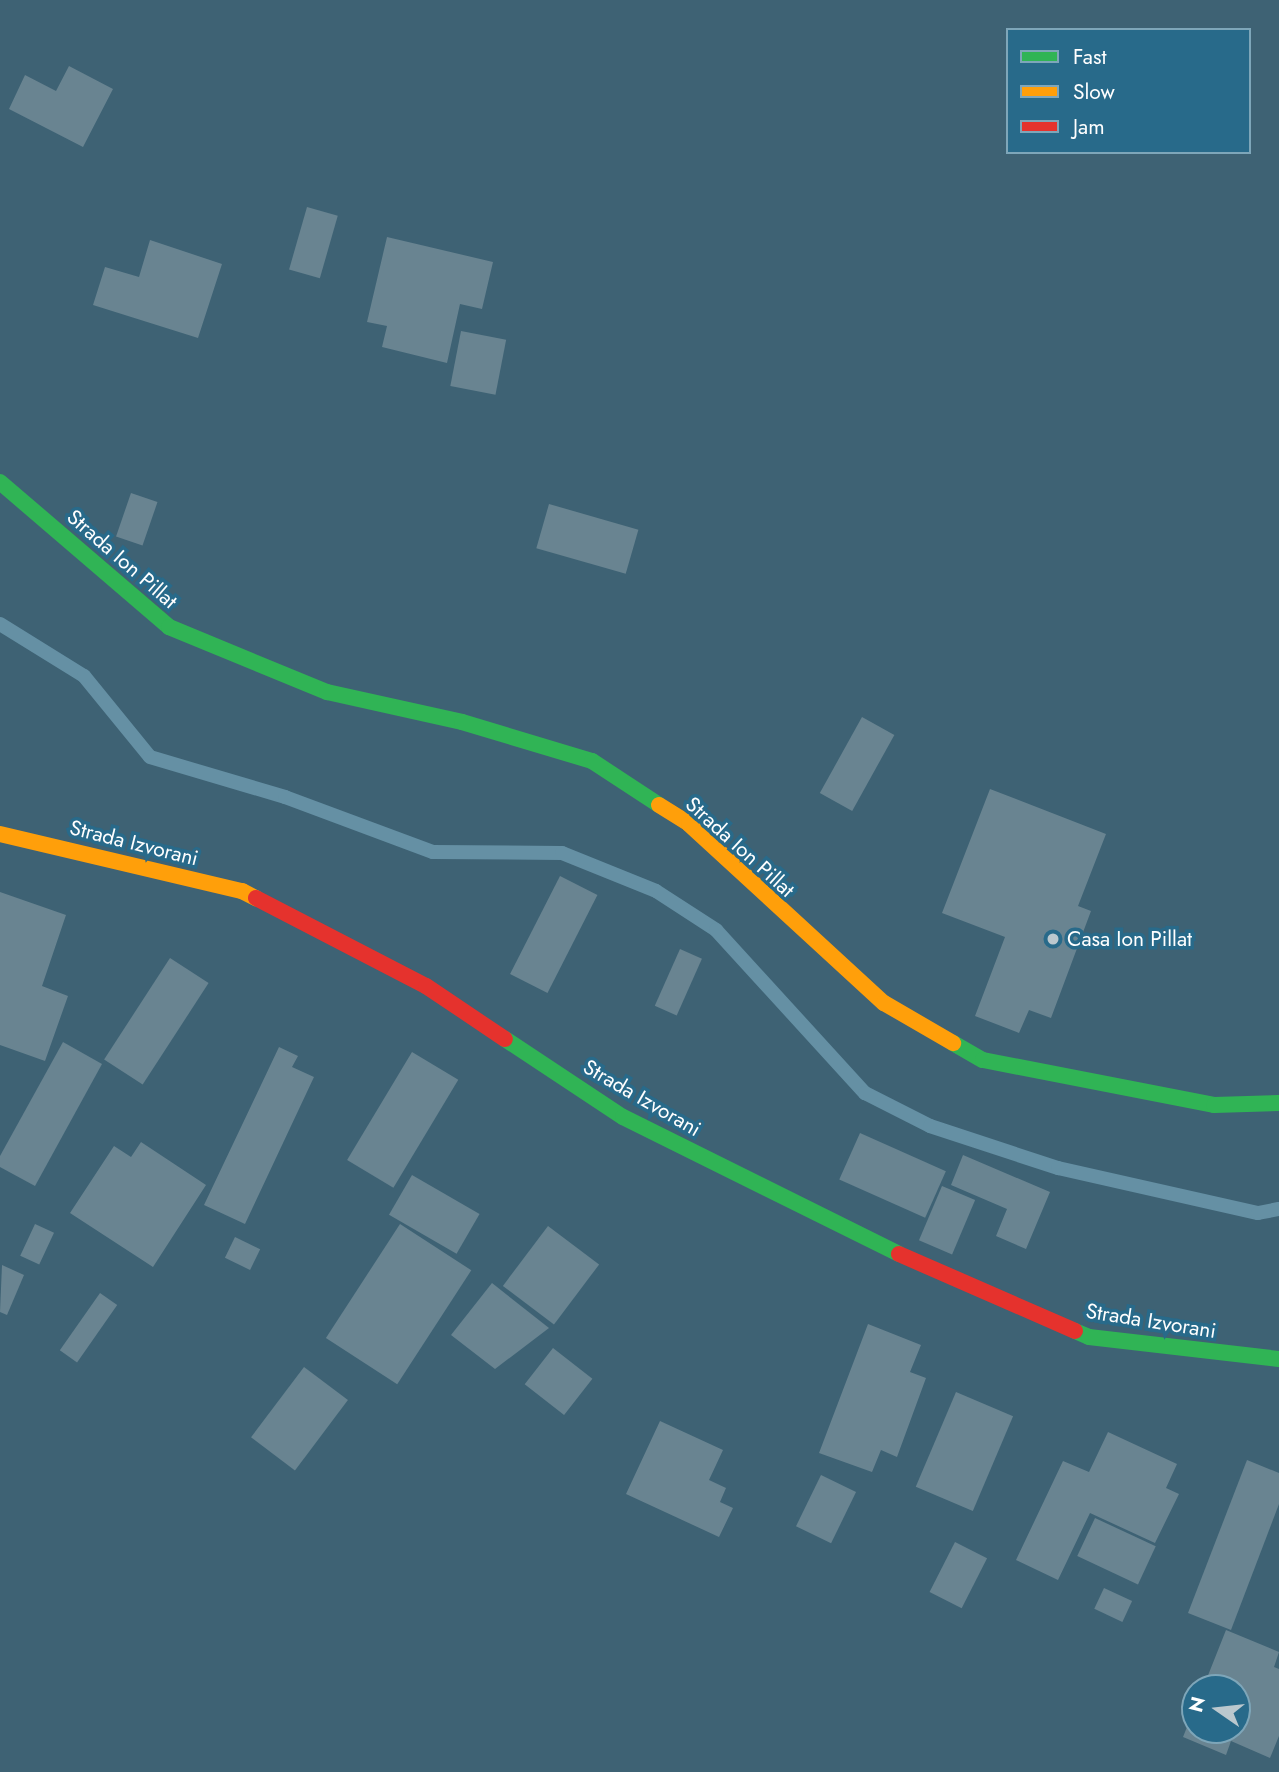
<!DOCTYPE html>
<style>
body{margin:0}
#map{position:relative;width:1279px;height:1772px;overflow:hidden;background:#3e6274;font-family:Jost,sans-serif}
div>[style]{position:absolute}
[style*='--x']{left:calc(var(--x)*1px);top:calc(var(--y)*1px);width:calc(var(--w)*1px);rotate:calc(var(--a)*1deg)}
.stream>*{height:14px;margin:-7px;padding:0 7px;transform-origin:7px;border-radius:7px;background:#6590a4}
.building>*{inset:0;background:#698491;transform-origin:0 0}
.fast>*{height:16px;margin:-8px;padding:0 8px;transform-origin:8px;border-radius:8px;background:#30b455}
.slow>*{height:16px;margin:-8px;padding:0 8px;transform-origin:8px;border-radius:8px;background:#ff9f0a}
.jam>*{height:16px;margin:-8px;padding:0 8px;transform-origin:8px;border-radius:8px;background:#e5322d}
.dots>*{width:19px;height:19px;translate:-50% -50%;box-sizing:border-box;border:4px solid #286a8a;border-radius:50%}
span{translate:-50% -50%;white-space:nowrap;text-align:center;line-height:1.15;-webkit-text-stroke:7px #286a8a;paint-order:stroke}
.street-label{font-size:21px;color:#fff}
.poi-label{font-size:21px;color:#fff}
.left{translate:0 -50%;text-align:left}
.legend{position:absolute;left:1006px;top:28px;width:245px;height:126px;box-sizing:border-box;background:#286a8a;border:2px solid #7ea6b9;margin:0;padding:9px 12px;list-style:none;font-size:21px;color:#fff}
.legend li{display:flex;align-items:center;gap:14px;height:35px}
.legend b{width:35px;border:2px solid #7ea6b9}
.north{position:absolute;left:1181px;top:1674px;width:70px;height:70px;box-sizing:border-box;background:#286a8a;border:2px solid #7ea6b9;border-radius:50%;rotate:284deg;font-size:19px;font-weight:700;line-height:28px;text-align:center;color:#fff}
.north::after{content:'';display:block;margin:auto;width:24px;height:32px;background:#bbc8ce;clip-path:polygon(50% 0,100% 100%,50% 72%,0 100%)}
</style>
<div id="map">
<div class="stream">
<i style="--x:0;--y:624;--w:99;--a:31.8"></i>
<i style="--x:84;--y:676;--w:104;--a:50.8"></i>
<i style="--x:150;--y:757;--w:141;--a:16.5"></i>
<i style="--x:285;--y:797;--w:158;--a:20.4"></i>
<i style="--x:433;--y:852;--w:129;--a:0.4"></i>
<i style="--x:562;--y:853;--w:101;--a:22"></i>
<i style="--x:656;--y:891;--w:72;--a:33"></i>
<i style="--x:716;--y:930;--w:221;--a:47.6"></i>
<i style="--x:865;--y:1093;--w:73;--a:26.9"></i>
<i style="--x:930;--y:1126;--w:135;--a:18.2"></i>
<i style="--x:1058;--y:1168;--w:205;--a:12.7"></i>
<i style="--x:1258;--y:1213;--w:21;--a:-11"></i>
</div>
<div class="building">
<i style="clip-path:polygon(69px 66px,113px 89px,83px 147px,9px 109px,25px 75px,56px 91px)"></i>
<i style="left:307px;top:207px;width:32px;height:65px;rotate:16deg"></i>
<i style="clip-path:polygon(387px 237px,493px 262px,482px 309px,460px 304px,447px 363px,382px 347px,387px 326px,367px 322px)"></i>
<i style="clip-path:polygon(150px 240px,222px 264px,198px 338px,93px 305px,105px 267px,139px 277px)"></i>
<i style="left:461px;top:331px;width:46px;height:56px;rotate:11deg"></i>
<i style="left:131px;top:493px;width:28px;height:46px;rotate:19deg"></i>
<i style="left:549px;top:504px;width:93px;height:46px;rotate:16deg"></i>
<i style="left:862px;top:717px;width:37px;height:87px;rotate:29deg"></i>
<i style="clip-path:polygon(990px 789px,1106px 834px,1078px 906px,1091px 911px,1051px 1018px,1029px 1010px,1019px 1033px,975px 1016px,1005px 937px,942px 913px)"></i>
<i style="left:560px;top:876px;width:42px;height:110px;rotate:27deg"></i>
<i style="clip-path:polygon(0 892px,66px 915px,42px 986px,68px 996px,45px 1061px,0 1045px)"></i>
<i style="left:680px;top:949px;width:24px;height:62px;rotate:24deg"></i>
<i style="left:170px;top:958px;width:46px;height:121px;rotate:33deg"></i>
<i style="clip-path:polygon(63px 1042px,102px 1064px,35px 1186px,0 1167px,0 1156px)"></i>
<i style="clip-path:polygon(279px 1047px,298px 1056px,292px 1067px,314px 1077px,245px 1224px,204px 1205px)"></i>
<i style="left:412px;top:1052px;width:54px;height:126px;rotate:31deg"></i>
<i style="left:860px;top:1133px;width:94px;height:51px;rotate:24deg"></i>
<i style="clip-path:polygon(141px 1142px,206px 1185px,153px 1267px,70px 1213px,114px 1146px,131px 1157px)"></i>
<i style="clip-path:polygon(963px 1155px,1050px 1192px,1026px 1249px,996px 1236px,1007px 1209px,951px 1185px)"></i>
<i style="left:412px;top:1175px;width:78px;height:46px;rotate:30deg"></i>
<i style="left:942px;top:1186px;width:36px;height:59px;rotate:23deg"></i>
<i style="left:35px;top:1224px;width:21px;height:35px;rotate:25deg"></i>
<i style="left:400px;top:1224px;width:85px;height:136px;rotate:33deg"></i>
<i style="left:548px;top:1226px;width:64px;height:75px;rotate:37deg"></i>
<i style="left:235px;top:1237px;width:28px;height:23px;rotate:26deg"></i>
<i style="clip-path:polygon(2px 1265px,24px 1275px,7px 1315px,0 1312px)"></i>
<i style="clip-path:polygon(492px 1283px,549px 1328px,495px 1369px,451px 1335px)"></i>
<i style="left:100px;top:1293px;width:21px;height:70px;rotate:35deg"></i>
<i style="clip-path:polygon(868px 1324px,921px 1345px,910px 1372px,926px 1378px,897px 1457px,881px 1450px,872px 1472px,819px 1453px)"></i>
<i style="left:553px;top:1348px;width:50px;height:46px;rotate:38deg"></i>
<i style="left:304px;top:1367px;width:55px;height:88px;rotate:37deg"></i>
<i style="left:956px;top:1392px;width:62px;height:103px;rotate:23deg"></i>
<i style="clip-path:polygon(660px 1421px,723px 1450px,709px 1480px,726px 1488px,720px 1502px,733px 1508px,719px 1537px,626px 1494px)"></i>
<i style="clip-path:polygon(1108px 1432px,1177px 1464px,1166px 1488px,1179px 1494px,1155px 1543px,1090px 1513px,1058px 1580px,1016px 1560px,1063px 1461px,1089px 1472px)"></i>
<i style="clip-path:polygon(1247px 1460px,1279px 1473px,1279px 1504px,1231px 1630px,1188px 1613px)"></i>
<i style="left:821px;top:1475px;width:39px;height:57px;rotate:26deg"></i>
<i style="left:1095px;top:1518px;width:67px;height:42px;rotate:25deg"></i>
<i style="left:955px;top:1542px;width:36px;height:56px;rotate:27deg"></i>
<i style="left:1104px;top:1588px;width:31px;height:23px;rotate:25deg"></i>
<i style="clip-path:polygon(1226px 1630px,1279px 1652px,1274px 1667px,1279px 1669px,1279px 1736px,1270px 1758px,1231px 1741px,1226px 1755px,1183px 1737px,1195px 1707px,1195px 1730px,1237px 1730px,1237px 1688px,1203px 1688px)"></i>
</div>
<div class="fast">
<i style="--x:0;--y:482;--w:223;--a:40.6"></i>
<i style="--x:169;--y:627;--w:171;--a:22.4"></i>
<i style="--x:327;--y:692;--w:138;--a:12.5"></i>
<i style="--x:462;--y:722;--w:136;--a:16.7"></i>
<i style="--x:592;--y:761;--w:80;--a:33.3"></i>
<i style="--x:505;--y:1039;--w:141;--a:33.5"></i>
<i style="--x:623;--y:1117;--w:308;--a:26.4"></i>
<i style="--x:953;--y:1043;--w:34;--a:30"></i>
<i style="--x:983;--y:1060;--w:235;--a:11"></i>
<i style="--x:1214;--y:1105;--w:65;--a:-1.8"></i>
<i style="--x:1075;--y:1331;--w:15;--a:23"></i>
<i style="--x:1089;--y:1337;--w:191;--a:6.6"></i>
</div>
<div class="slow">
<i style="--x:659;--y:805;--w:36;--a:32"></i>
<i style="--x:689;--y:824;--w:265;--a:42.6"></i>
<i style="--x:884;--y:1003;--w:80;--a:30.1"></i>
<i style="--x:0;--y:834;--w:249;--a:13.3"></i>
<i style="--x:242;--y:891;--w:16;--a:27"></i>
</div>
<div class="jam">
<i style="--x:256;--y:898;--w:191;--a:27.4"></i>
<i style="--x:426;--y:986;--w:95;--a:33.9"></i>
<i style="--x:899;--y:1254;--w:192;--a:23.6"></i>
</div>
<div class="dots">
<i style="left:1053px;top:939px;background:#bbc8ce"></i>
</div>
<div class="street-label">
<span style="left:122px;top:559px;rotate:41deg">Strada Ion Pillat</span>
<span style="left:134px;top:843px;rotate:14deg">Strada Izvorani</span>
<span style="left:740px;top:847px;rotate:42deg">Strada Ion Pillat</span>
<span style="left:642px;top:1098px;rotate:30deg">Strada Izvorani</span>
<span style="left:1151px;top:1321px;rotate:9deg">Strada Izvorani</span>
</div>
<div class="poi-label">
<span class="left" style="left:1067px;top:939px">Casa Ion Pillat</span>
</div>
<ul class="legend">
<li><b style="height:9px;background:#30b455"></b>Fast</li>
<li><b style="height:9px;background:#ff9f0a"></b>Slow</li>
<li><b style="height:9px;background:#e5322d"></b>Jam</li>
</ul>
<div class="north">N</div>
</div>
